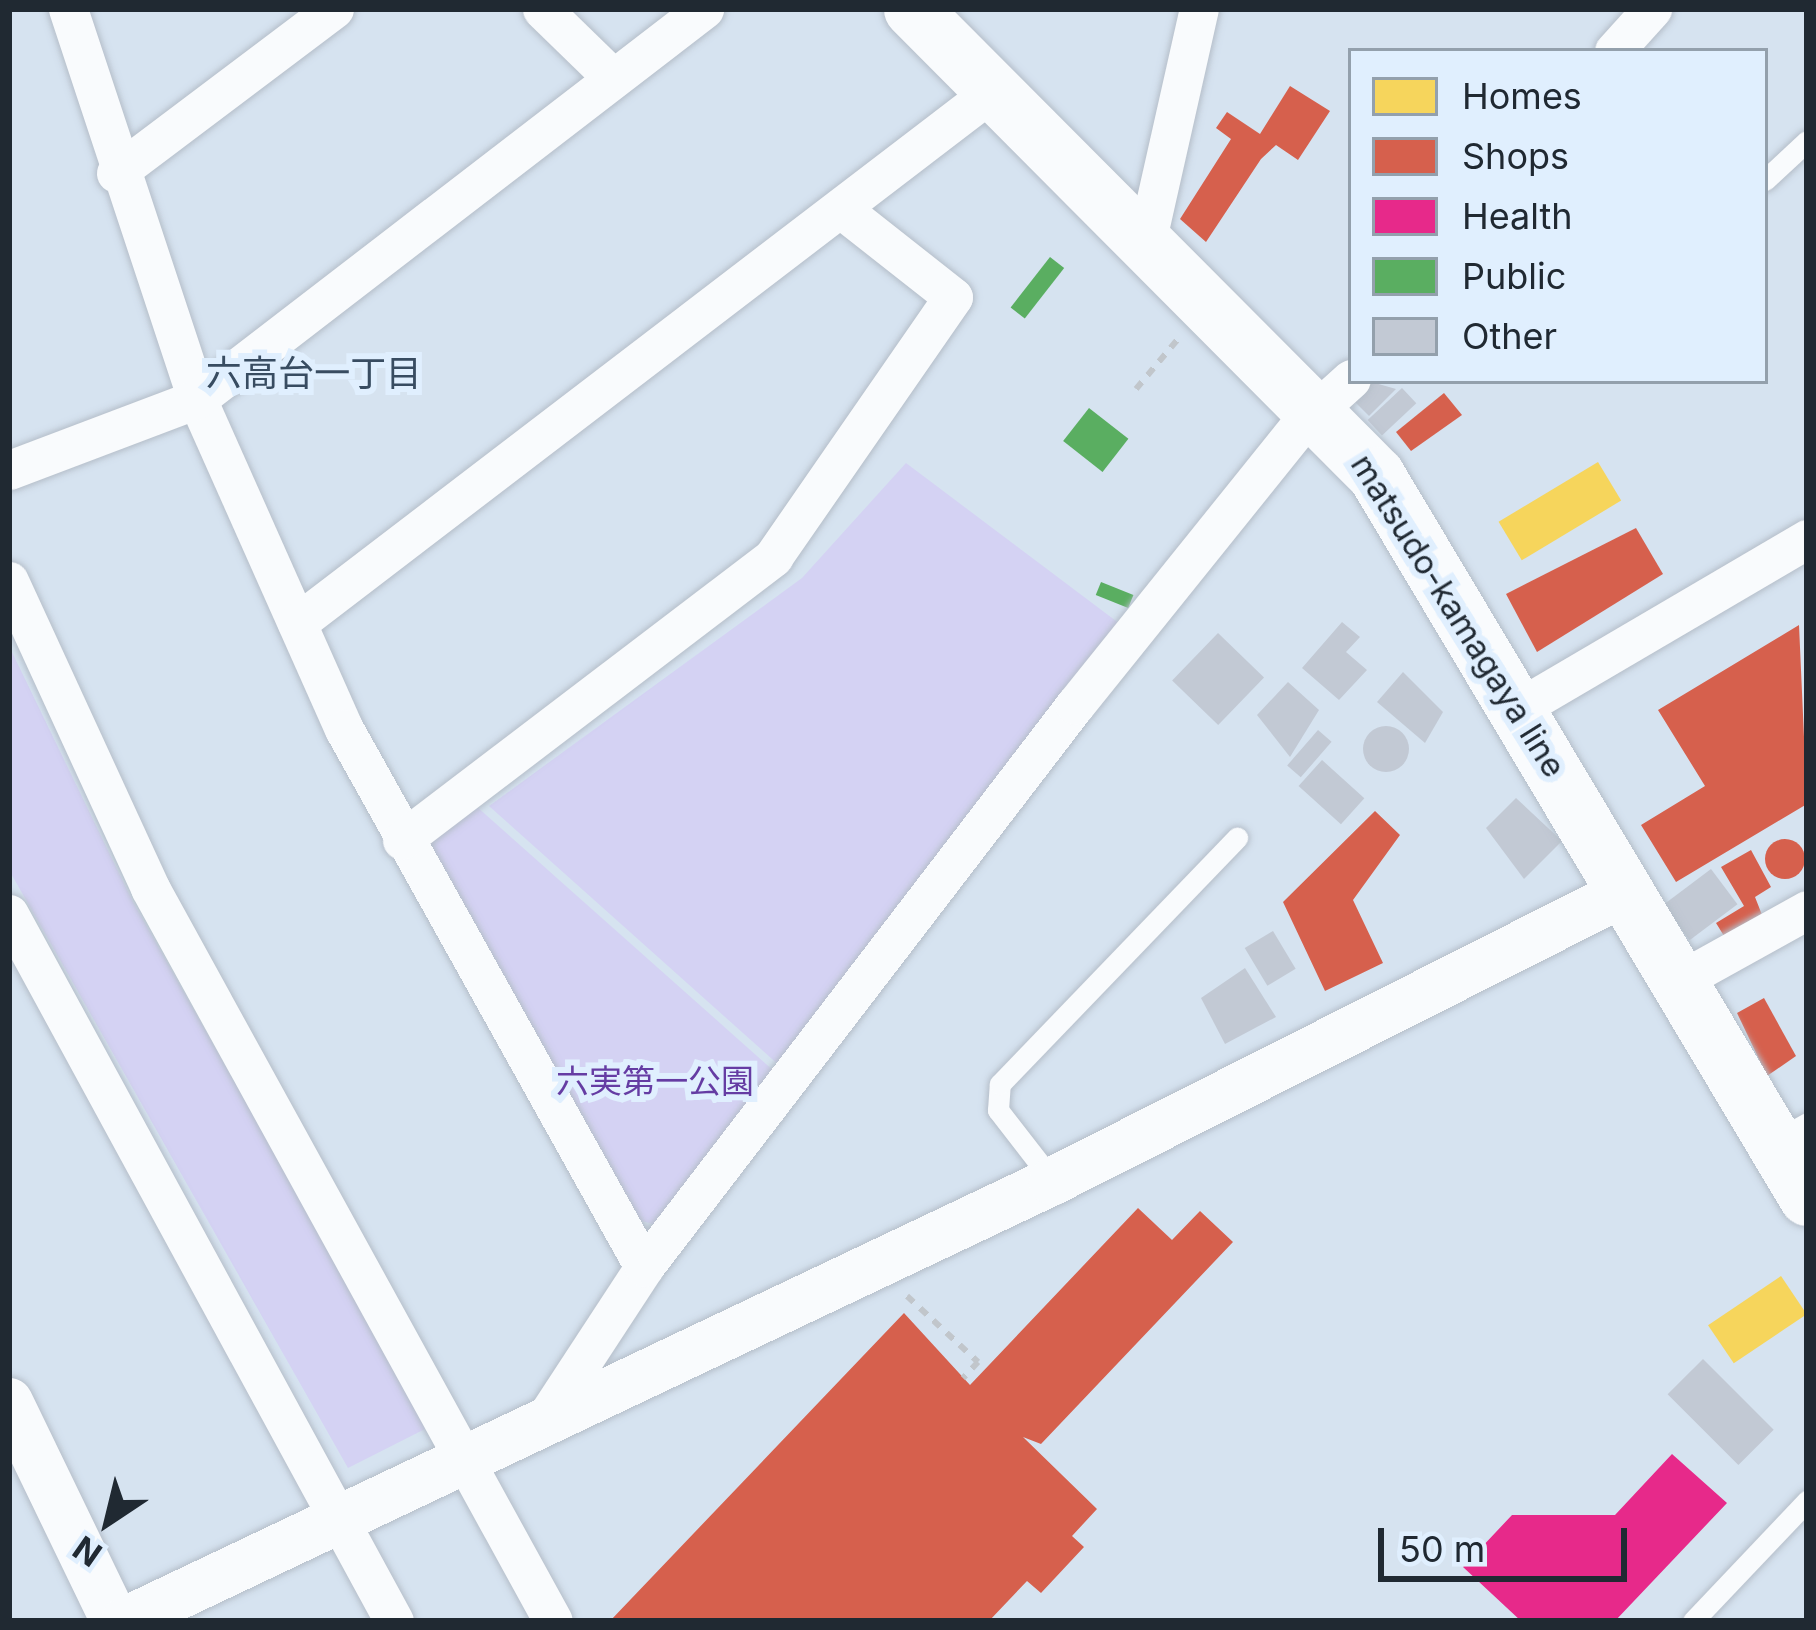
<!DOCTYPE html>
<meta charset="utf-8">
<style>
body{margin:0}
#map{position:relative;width:1816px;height:1630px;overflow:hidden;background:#d6e3f0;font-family:Inter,"Noto Sans JP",sans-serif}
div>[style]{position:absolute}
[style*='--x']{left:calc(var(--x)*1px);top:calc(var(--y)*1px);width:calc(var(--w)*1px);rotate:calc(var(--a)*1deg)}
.green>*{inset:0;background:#d4d2f3}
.homes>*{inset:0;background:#f6d55c;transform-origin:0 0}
.shops>*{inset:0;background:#d6604d}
.round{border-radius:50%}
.health>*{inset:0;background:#e7298a}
.public>*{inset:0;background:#5aae61;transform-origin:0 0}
.building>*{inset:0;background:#c2c9d4;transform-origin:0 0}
.path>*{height:6px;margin-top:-3px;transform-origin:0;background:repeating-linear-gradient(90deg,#c1c6cb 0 9px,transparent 0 18px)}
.roads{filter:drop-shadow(0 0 3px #b5bec9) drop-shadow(0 0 3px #b5bec9)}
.service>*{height:21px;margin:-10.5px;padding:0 10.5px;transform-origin:10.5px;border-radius:10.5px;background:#f9fbfd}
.minor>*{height:39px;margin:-19.5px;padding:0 19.5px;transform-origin:19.5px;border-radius:19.5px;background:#f9fbfd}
.tertiary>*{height:48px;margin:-24px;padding:0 24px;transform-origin:24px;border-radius:24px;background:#f9fbfd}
.secondary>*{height:57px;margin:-28.5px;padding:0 28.5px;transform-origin:28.5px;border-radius:28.5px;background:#f9fbfd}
span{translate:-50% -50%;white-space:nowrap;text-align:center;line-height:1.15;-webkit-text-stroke:12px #e0effe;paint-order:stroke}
.street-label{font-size:33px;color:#202932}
.park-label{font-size:33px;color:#653ca3}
.neighbourhood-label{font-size:36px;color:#384c61}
.frame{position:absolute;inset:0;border:12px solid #202932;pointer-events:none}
.legend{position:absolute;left:1348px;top:48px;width:420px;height:336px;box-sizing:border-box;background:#e0effe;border:3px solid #93a0ac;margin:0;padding:15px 21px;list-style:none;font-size:36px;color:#202932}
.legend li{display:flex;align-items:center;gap:24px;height:60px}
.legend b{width:60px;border:3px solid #93a0ac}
.north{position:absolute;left:48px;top:1462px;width:120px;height:120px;-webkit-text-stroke:9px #e0effe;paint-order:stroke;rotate:215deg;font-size:33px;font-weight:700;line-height:48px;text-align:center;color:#202932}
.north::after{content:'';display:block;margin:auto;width:42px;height:54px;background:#202932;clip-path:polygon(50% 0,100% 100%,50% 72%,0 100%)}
.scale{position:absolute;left:1378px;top:1528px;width:249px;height:54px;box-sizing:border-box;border:6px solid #202932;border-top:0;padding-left:15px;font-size:36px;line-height:42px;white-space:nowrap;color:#202932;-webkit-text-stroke:9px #e0effe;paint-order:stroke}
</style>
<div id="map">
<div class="green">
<i style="clip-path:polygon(906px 463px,1128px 630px,781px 1067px,489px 806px,802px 578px)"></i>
<i style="clip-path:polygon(9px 646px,133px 902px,429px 1427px,348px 1468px,9px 870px)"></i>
<i style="clip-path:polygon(476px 806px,775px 1072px,656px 1225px,628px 1217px,428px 859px,432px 833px)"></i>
</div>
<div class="homes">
<i style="left:1598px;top:462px;width:45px;height:116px;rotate:59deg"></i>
<i style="left:1781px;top:1276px;width:46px;height:88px;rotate:56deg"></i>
</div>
<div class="shops">
<i style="clip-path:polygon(1290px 86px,1330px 111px,1298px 160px,1276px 145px,1261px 159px,1206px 242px,1180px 219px,1231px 139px,1216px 128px,1227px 112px,1260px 134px)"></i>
<i style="clip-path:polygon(1444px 393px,1462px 415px,1411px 451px,1396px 432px)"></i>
<i style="clip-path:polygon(1636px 528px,1663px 574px,1537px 652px,1506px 594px)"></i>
<i style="clip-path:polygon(1799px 625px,1807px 804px,1676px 882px,1641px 825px,1705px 786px,1658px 710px)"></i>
<i style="clip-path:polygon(1375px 811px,1400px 835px,1353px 900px,1383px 963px,1325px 991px,1283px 902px)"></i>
<i class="round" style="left:1765px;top:839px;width:40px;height:40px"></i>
<i style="clip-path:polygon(1751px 850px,1771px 887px,1755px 897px,1764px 920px,1729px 944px,1716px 923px,1744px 906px,1721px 867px)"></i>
<i style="clip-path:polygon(1764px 998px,1796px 1056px,1767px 1076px,1737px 1013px)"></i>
<i style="clip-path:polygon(1138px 1208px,1172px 1240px,1200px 1211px,1233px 1242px,1041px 1444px,1023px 1437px,1097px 1509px,1072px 1536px,1084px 1547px,1041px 1593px,1027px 1581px,989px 1621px,610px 1621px,904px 1313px,970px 1385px)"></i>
</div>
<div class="health">
<i style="clip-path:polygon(1672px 1454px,1727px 1503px,1615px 1621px,1521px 1621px,1463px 1567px,1512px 1515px,1615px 1515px)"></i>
</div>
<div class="public">
<i style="left:1050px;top:257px;width:18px;height:64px;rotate:38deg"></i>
<i style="left:1089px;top:408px;width:50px;height:42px;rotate:38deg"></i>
<i style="left:1101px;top:582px;width:35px;height:14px;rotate:22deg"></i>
</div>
<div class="building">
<i style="clip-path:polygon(1368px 381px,1396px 389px,1369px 416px,1353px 400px)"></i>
<i style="left:1402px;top:388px;width:21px;height:47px;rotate:47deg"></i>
<i style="clip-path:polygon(1342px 622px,1360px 637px,1346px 652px,1367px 670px,1339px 700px,1302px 668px)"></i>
<i style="left:1218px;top:633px;width:64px;height:66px;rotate:44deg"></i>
<i style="clip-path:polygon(1403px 672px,1443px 712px,1425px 743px,1377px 702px)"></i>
<i style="clip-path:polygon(1288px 682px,1319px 710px,1290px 757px,1257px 715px)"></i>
<i class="round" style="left:1363px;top:726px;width:46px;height:46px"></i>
<i style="left:1318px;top:730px;width:18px;height:47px;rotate:41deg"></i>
<i style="left:1322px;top:760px;width:57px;height:35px;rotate:42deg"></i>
<i style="clip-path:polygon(1516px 798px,1562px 841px,1524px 879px,1486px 828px)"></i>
<i style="left:1711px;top:869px;width:44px;height:60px;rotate:53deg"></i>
<i style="left:1273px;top:931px;width:44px;height:33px;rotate:59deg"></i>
<i style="clip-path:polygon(1245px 968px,1276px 1017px,1225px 1044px,1201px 998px)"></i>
<i style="left:1703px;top:1359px;width:100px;height:50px;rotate:45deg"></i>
</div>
<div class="path">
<i style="--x:1136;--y:389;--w:65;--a:-50"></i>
<i style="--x:907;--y:1296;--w:97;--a:42.9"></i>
<i style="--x:978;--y:1362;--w:22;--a:133"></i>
</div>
<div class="roads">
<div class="service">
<i style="--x:1765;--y:180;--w:57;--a:-42.9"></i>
<i style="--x:1775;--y:1141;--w:37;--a:-29"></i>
<i style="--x:1053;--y:1181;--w:90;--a:-127.8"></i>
<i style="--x:998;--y:1110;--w:26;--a:-86"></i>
<i style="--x:1000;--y:1084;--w:342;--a:-46.1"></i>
<i style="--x:1693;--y:1621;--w:166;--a:-46.5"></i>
</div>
<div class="minor">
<i style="--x:68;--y:9;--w:411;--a:71.7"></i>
<i style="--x:197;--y:399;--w:361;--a:66"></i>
<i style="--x:344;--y:729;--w:616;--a:60.86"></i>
<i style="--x:542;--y:9;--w:98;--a:44.2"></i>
<i style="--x:1614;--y:51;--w:57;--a:-47.9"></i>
<i style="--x:116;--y:173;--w:273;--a:-37"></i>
<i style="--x:1147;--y:239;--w:236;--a:-77.3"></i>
<i style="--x:9;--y:470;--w:201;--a:-20.7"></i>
<i style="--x:197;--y:399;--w:640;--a:-37.57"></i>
<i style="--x:9;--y:581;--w:338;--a:65.3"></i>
<i style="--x:150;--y:888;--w:836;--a:61.2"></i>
<i style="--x:297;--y:623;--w:877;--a:-37.41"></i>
<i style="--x:1519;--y:708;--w:334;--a:-30.4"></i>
<i style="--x:402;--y:840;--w:467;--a:-37.3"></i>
<i style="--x:773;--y:557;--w:316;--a:-55.3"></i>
<i style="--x:953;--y:297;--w:142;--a:-141.8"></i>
<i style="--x:9;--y:914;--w:805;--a:61.43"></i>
<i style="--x:1679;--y:981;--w:146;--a:-29"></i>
<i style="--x:544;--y:1420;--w:183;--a:-56.8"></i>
<i style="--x:644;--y:1267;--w:708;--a:-52.52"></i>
<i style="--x:1075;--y:705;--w:358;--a:-51.2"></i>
<i style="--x:1299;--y:426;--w:70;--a:-42.1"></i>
</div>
<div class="tertiary">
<i style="--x:9;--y:1402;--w:243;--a:64.2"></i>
<i style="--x:125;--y:1621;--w:1027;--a:-25.37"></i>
<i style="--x:1053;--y:1181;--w:641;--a:-26.8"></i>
</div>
<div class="secondary">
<i style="--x:912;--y:9;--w:658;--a:45.12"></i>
<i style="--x:1376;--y:475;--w:841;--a:59.16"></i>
</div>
</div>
<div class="street-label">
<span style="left:1458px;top:616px;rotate:58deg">matsudo-kamagaya line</span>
</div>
<div class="park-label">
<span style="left:655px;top:1082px">六実第一公園</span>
</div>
<div class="neighbourhood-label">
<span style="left:314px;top:374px">六高台一丁目</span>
</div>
<div class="frame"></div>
<ul class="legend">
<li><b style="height:33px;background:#f6d55c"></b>Homes</li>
<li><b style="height:33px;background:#d6604d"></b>Shops</li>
<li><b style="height:33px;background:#e7298a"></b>Health</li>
<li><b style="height:33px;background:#5aae61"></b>Public</li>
<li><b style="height:33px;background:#c2c9d4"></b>Other</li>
</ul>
<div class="north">N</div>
<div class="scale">50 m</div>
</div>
